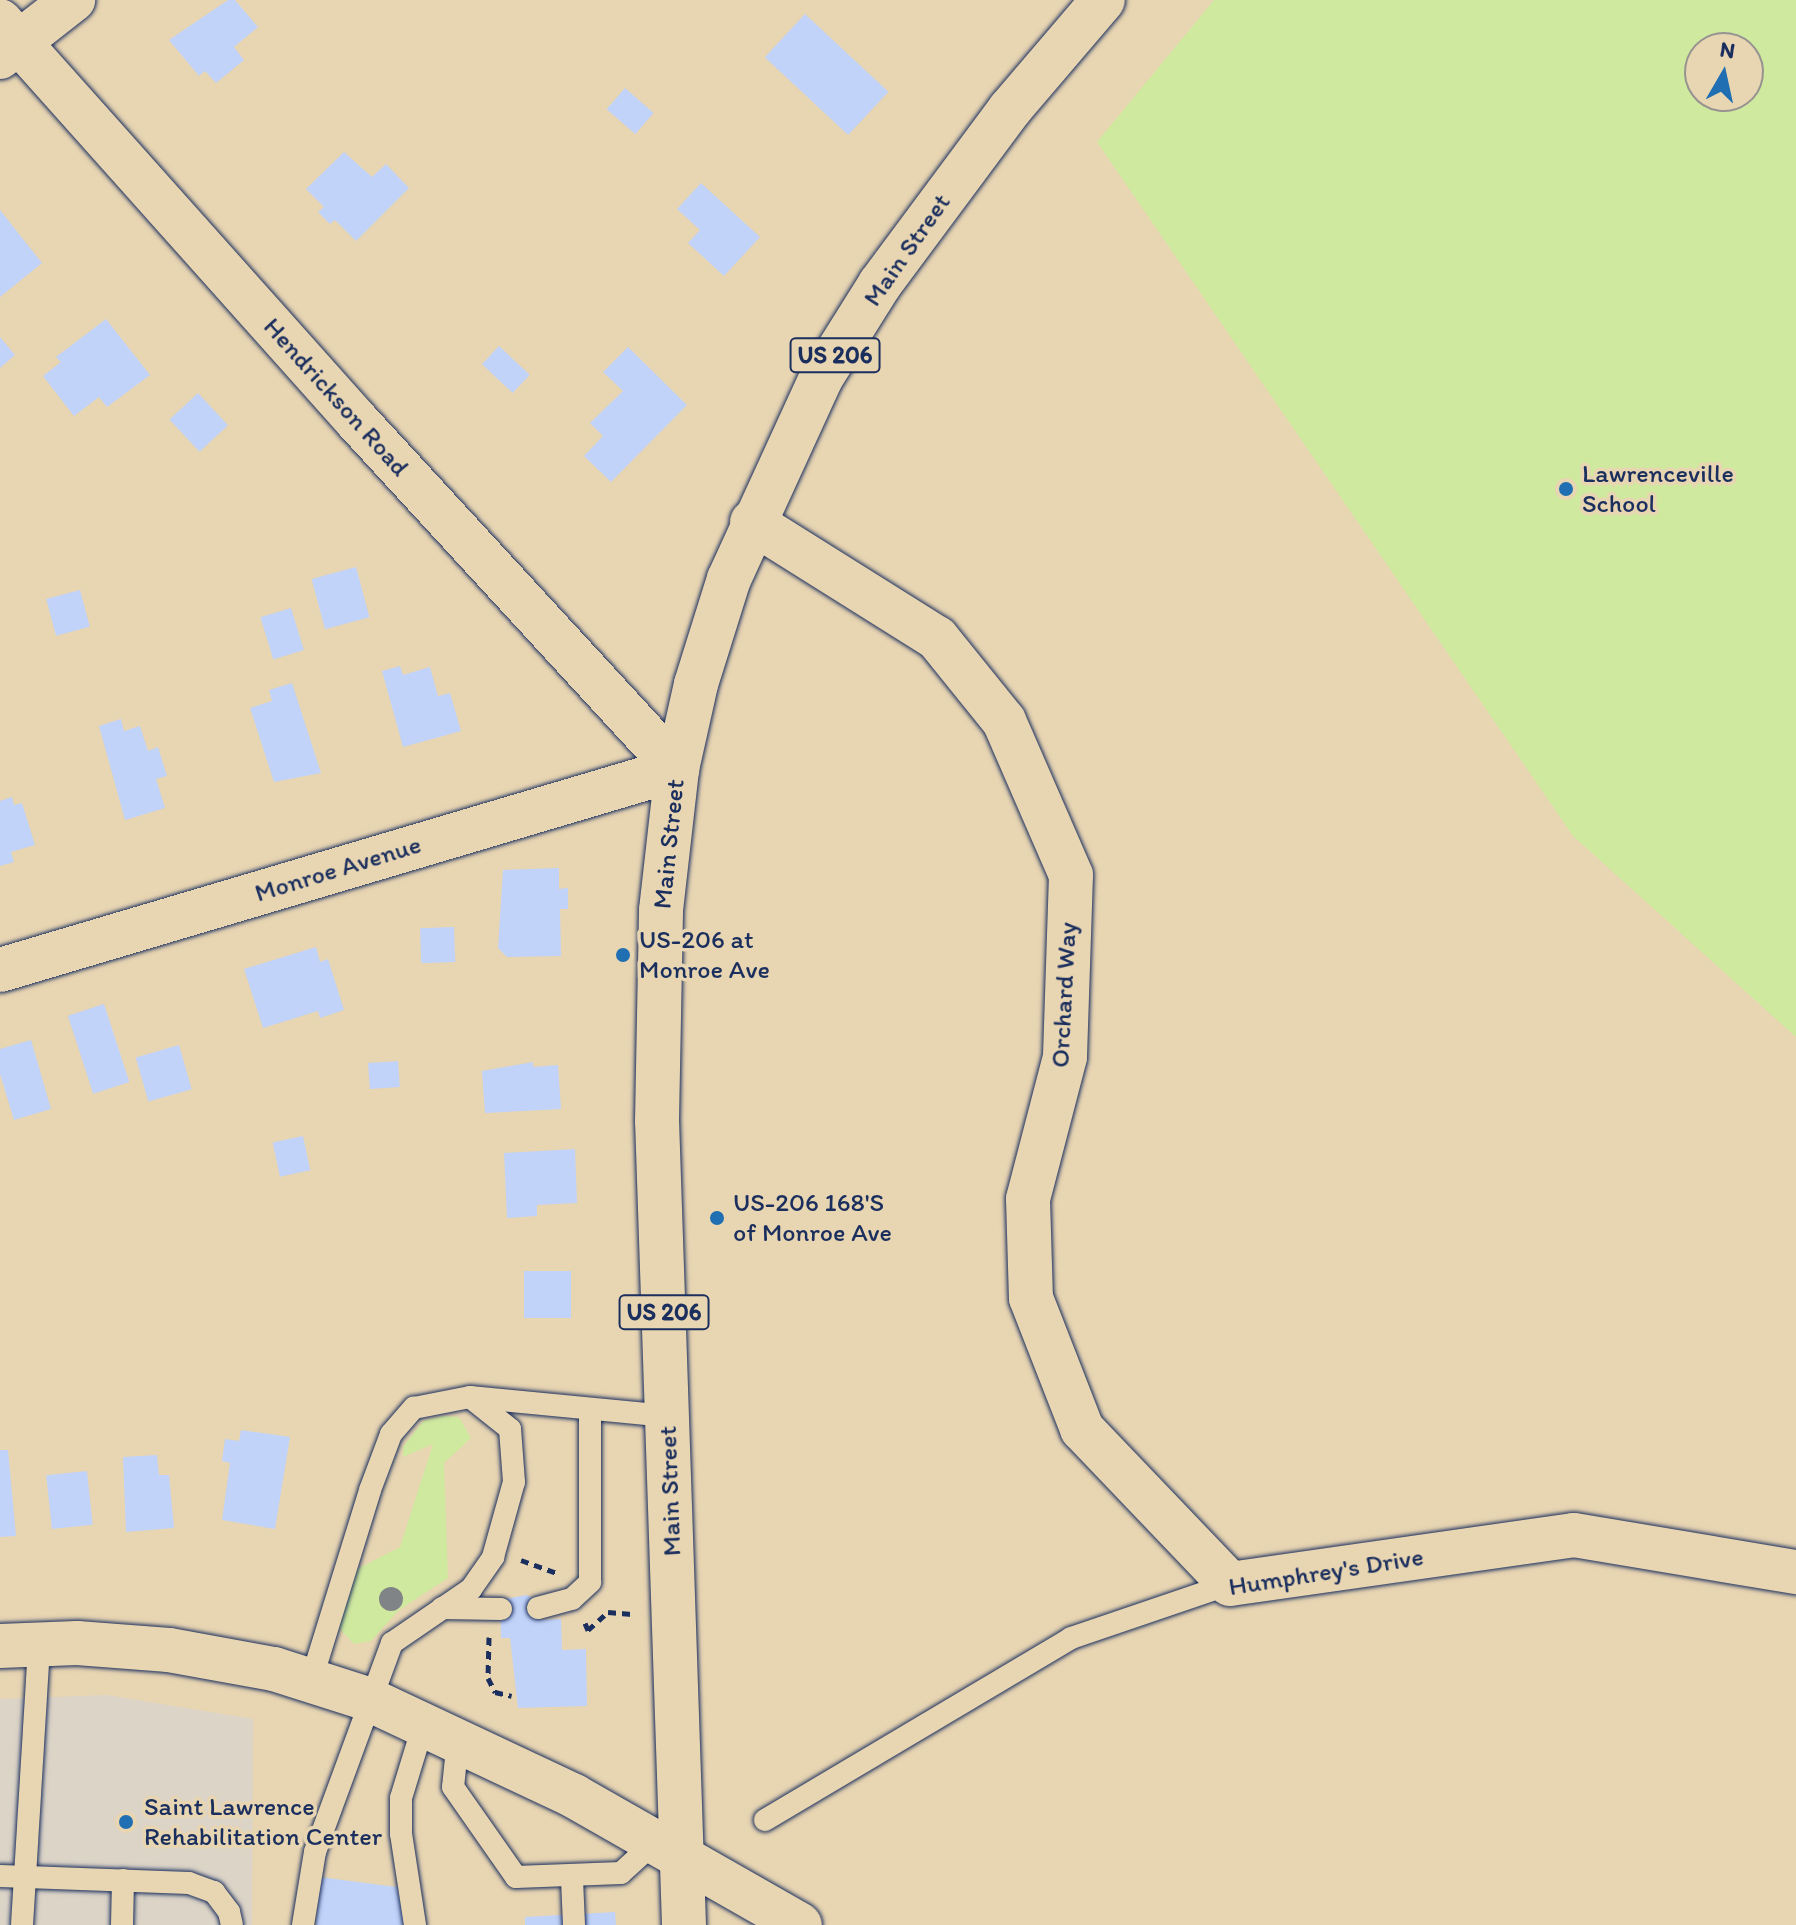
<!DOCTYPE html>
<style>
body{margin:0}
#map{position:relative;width:1796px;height:1925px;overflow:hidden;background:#e8d5b2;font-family:Itim,sans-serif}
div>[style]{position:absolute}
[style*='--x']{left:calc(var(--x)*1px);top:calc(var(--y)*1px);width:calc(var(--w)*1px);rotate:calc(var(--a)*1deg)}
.built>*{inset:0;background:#dcd4c7}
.green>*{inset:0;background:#cfe99f}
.building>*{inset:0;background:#c1d3f9;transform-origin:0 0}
.path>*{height:5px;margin-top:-2.5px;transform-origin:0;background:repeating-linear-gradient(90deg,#1b2f5e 0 8px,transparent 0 14px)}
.roads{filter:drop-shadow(0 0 2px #1b2f5e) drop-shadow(0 0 2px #1b2f5e)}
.service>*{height:22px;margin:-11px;padding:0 11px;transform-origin:11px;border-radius:11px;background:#e8d5b2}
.minor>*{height:44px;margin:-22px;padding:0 22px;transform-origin:22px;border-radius:22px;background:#e8d5b2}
.tertiary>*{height:44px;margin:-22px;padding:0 22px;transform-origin:22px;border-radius:22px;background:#e8d5b2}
.trunk>*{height:44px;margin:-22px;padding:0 22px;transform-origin:22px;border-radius:22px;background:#e8d5b2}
.trees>*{width:24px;height:24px;margin:-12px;border-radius:50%;background:#818487}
.dots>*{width:22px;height:22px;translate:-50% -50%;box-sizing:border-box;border:4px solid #e8d5b2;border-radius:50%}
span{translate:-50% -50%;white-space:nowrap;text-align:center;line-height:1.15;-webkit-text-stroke:7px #e8d5b2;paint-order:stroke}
.shield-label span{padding:2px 6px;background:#e8d5b2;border:2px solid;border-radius:6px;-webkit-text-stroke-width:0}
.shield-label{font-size:24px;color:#1b2f5e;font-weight:700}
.street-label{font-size:26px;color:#1b2f5e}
.poi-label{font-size:26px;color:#1b2f5e}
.left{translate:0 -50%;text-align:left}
.north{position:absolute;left:1684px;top:32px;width:80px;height:80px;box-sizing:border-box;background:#e8d5b2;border:2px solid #969390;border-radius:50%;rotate:9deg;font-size:22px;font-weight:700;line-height:32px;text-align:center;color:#1b2f5e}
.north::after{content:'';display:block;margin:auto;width:28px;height:36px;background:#1f6fb2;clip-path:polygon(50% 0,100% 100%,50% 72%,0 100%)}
</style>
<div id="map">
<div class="built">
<i style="clip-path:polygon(107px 1695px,253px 1719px,252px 1925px,0 1925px,0 1699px)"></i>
</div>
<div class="green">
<i style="clip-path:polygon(evenodd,1214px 0,1796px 0,1796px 1037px,1573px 836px,1097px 142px,1214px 0,1748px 48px,1748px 96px,1700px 96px,1700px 48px,1748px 48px)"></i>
<i style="clip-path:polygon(443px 1416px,459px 1417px,471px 1438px,444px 1463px,448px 1578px,399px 1610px,371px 1641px,354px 1644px,338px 1627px,348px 1585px,359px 1568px,400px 1547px,433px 1444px,403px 1457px,403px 1447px,423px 1421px)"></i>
</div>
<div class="building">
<i style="clip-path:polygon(228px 0,235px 0,258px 27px,234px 47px,244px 60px,216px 83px,205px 71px,199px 76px,169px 40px)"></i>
<i style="left:805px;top:14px;width:114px;height:59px;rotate:43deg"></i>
<i style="left:625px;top:88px;width:38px;height:28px;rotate:41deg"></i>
<i style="clip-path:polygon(344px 152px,372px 177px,386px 164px,409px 188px,356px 241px,335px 220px,330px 224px,318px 212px,324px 207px,306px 189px)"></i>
<i style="clip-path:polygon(701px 183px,760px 237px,724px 276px,688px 243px,700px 230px,677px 209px)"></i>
<i style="clip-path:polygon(0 210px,42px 263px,0 297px)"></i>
<i style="clip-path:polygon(106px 319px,150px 375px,107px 407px,99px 397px,74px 416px,43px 376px,61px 362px,56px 357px)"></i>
<i style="clip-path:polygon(0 337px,15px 355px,0 368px)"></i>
<i style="left:499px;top:346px;width:42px;height:25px;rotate:43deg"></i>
<i style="clip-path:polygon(628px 347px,687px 405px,611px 482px,584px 456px,603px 436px,590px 423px,623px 391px,603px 372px)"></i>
<i style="left:198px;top:393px;width:44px;height:39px;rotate:47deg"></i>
<i style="left:356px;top:567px;width:52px;height:46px;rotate:75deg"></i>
<i style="left:80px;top:590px;width:38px;height:35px;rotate:75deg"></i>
<i style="left:291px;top:608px;width:44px;height:32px;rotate:73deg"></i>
<i style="clip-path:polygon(400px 666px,403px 675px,430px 667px,438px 696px,450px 693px,461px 731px,403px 747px,382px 671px)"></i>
<i style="clip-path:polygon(292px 683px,321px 773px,274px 782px,250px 708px,272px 701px,269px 690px)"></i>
<i style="clip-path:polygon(121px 719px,124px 731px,140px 726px,148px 751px,158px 747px,167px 776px,156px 779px,165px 808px,125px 820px,99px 726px)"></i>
<i style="clip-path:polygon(12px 797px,14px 805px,22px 803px,35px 845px,11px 852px,14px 862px,0 866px,0 801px)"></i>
<i style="clip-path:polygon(559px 868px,559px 889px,568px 888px,568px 909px,560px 909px,561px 956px,507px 957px,498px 948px,503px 870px)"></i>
<i style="left:454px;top:927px;width:35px;height:34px;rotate:88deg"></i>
<i style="clip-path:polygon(316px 947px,320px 962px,328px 959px,344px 1010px,320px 1018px,318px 1011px,263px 1028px,244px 969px)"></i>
<i style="left:104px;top:1004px;width:82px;height:38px;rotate:72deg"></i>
<i style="clip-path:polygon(31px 1040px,51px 1109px,14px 1120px,0 1074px,0 1049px)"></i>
<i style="left:179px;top:1045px;width:46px;height:45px;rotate:74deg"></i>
<i style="left:398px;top:1061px;width:26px;height:30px;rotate:86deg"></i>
<i style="clip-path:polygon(533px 1062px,533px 1067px,558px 1065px,561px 1109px,485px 1113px,482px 1071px)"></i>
<i style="left:303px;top:1136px;width:35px;height:31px;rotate:78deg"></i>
<i style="clip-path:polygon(575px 1149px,577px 1203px,537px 1205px,537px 1216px,507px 1218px,504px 1153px)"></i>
<i style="left:524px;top:1271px;width:47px;height:47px"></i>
<i style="clip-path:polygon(241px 1430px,290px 1437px,275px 1529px,222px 1520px,230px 1463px,222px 1461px,225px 1439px,239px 1441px)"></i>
<i style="clip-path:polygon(0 1450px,8px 1450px,16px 1536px,0 1537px)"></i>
<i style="clip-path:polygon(157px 1455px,159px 1475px,169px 1475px,174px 1528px,126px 1532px,123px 1457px)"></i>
<i style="left:87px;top:1471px;width:54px;height:41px;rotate:84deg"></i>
<i style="clip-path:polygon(526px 1595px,538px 1600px,539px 1620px,561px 1619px,562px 1650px,586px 1649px,587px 1706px,518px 1708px,510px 1638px,501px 1638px,500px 1600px)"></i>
<i style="clip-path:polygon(320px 1877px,404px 1888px,407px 1925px,316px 1925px)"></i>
<i style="clip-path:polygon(615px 1912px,616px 1925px,525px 1925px,525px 1917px)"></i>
</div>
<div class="path">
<i style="--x:521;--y:1560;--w:37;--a:20"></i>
<i style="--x:585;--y:1623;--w:8;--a:67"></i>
<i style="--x:588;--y:1630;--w:27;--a:-42"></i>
<i style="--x:608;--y:1612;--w:24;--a:5"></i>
<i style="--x:489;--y:1637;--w:41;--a:91.4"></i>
<i style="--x:488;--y:1678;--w:16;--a:63"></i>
<i style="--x:495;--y:1692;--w:17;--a:13"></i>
</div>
<div class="roads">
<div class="service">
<i style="--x:442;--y:1608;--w:59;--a:1"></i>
<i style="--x:538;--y:1608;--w:35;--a:-15"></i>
<i style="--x:572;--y:1599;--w:25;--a:-43"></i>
<i style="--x:590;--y:1582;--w:169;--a:-90"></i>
<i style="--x:311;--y:1681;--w:200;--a:-72.8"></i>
<i style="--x:370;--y:1490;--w:60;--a:-69.4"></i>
<i style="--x:391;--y:1434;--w:35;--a:-49"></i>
<i style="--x:414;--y:1408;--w:57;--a:-11.1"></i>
<i style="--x:470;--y:1397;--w:198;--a:5.5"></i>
<i style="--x:458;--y:1739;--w:48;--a:95.9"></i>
<i style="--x:453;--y:1787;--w:110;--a:55"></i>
<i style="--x:516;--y:1877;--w:105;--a:-2.2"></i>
<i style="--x:621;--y:1873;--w:49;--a:-42.5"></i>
<i style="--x:765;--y:1820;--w:356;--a:-30.7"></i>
<i style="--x:1071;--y:1638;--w:168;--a:-18.8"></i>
<i style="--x:0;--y:1876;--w:189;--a:2.1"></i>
<i style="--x:189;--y:1883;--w:27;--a:20"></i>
<i style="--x:214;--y:1892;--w:25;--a:53"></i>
<i style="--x:229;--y:1912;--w:13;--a:77"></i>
<i style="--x:572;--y:1879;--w:46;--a:87.5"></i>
<i style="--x:22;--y:1925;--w:282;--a:-86.5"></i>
<i style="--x:122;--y:1925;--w:45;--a:-88.7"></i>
<i style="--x:303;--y:1925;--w:74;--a:-80.7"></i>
<i style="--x:315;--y:1852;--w:223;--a:-69.8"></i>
<i style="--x:392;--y:1643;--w:96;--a:-34.4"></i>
<i style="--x:471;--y:1589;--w:39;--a:-55"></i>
<i style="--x:493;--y:1557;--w:78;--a:-74.4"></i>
<i style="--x:514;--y:1482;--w:53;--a:-94.3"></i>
<i style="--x:510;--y:1429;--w:51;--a:-141.3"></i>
<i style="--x:415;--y:1925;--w:92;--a:-98.7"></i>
<i style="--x:401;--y:1834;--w:36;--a:-90"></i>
<i style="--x:401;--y:1798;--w:78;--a:-73"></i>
</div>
<div class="minor">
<i style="--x:0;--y:21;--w:536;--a:48.25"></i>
<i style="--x:357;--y:421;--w:473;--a:47.4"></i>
<i style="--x:677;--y:769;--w:706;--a:163.46"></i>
<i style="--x:0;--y:57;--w:93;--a:-38"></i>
<i style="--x:752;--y:522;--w:218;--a:32.1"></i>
<i style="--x:937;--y:638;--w:107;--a:51.1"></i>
<i style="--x:1004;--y:721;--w:168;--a:66.5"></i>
<i style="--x:1071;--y:875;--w:182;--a:91.9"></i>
<i style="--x:1065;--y:1057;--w:147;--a:104.6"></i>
<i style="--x:1028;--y:1199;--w:99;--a:88.3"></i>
<i style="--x:1031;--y:1298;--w:141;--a:68.7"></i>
<i style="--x:1082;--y:1429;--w:214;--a:46.3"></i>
<i style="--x:1230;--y:1584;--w:347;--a:-8.1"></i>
<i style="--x:1574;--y:1535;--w:225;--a:9.5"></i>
</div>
<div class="tertiary">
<i style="--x:0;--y:1646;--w:77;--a:-2.2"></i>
<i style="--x:77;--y:1643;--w:92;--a:4.4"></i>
<i style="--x:169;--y:1650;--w:107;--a:10.3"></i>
<i style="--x:274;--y:1669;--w:99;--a:17.7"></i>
<i style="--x:368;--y:1699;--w:228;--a:25.2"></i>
<i style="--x:574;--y:1796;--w:260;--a:29.7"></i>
</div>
<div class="trunk">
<i style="--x:684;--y:1925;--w:804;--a:-91.92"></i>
<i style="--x:657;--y:1121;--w:211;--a:-88.9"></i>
<i style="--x:661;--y:910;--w:142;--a:-83.5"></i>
<i style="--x:677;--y:769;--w:87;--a:-77.4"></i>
<i style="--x:696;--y:684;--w:110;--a:-72.6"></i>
<i style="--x:729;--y:579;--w:221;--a:-65.4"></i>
<i style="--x:821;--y:378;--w:111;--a:-57.9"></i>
<i style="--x:880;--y:284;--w:218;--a:-53.4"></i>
<i style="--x:1010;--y:109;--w:143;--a:-49.5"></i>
</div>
</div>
<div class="trees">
<i style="left:391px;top:1599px"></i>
</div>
<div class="dots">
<i style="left:1566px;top:489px;background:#1f6fb2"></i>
<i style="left:623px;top:955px;background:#1f6fb2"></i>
<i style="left:717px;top:1218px;background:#1f6fb2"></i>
<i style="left:126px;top:1822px;background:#1f6fb2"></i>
</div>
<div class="shield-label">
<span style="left:835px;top:355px">US 206</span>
<span style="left:664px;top:1312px">US 206</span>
</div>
<div class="street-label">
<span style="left:907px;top:250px;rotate:-55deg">Main Street</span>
<span style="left:336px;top:397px;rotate:48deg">Hendrickson Road</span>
<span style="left:669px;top:844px;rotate:-84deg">Main Street</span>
<span style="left:338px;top:869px;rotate:-17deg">Monroe Avenue</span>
<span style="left:1064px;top:995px;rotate:-87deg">Orchard Way</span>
<span style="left:670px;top:1491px;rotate:-92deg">Main Street</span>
<span style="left:1326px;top:1572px;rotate:-9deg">Humphrey's Drive</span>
</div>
<div class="poi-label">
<span class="left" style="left:1582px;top:489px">Lawrenceville<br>School</span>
<span class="left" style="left:639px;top:955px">US-206 at<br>Monroe Ave</span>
<span class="left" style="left:733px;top:1218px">US-206 168'S<br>of Monroe Ave</span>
<span class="left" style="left:144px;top:1822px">Saint Lawrence<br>Rehabilitation Center</span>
</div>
<div class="north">N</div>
</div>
